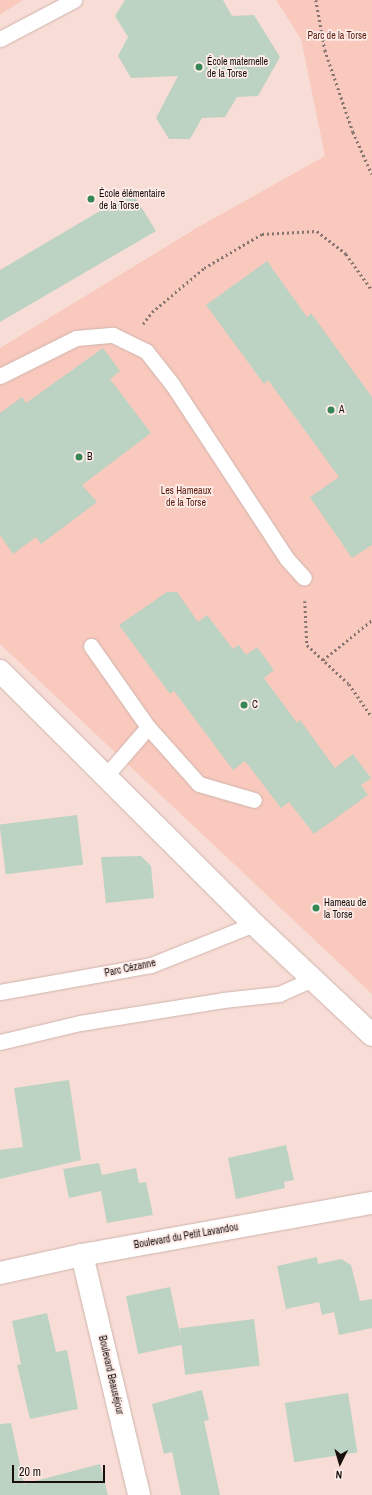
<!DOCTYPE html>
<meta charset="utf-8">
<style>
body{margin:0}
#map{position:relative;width:372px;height:1495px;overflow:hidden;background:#f8ddd6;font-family:"Archivo Narrow",sans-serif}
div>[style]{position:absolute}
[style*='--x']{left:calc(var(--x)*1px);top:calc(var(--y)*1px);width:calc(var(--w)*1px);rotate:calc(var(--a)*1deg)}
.green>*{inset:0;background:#f9c9be}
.building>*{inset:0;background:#bcd2c2;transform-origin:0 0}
.path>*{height:2.5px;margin-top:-1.25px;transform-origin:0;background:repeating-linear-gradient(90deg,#85746f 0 2px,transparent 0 5px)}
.roads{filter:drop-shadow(0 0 1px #ceb3ac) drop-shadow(0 0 1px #ceb3ac)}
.lane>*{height:15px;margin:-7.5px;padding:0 7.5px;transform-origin:7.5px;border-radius:7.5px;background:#fff}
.street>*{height:22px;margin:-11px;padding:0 11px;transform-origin:11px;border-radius:11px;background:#fff}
.secondary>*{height:22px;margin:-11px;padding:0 11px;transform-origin:11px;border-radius:11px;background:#fff}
.dots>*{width:11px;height:11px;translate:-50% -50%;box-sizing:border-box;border:2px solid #feede9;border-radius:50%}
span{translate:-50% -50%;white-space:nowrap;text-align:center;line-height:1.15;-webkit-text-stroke:3.5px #feede9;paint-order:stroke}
.park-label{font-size:10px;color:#5c1b0d}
.poi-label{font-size:10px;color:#180f0d}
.left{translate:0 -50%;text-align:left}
.street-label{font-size:10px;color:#180f0d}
.north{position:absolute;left:320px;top:1443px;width:40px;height:40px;-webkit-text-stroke:3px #feede9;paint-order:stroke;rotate:185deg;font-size:11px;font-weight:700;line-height:16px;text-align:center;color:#180f0d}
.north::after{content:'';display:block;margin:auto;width:14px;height:18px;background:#180f0d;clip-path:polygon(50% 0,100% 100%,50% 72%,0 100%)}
.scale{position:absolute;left:12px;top:1465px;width:93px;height:18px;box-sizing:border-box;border:2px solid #180f0d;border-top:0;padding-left:5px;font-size:12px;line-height:14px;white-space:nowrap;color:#180f0d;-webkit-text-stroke:3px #feede9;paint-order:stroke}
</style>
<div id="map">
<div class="green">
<i style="clip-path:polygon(0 0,23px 0,0 15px)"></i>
<i style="clip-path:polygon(276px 0,372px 0,372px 994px,0 644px,0 348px,200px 226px,325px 156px,301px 39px)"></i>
</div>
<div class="building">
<i style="clip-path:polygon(125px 0,223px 0,232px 16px,254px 15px,280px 57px,258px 96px,237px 97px,225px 117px,202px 118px,190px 139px,169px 139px,156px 118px,178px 76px,131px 78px,118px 56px,128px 37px,115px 16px)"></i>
<i style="clip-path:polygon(132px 192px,156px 231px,0 322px,0 270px)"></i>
<i style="clip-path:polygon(267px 261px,307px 317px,311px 313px,372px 397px,372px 545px,352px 558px,310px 497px,339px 477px,268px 380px,264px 384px,206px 305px)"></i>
<i style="clip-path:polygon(103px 348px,120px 371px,110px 379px,151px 433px,82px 485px,97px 502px,41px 544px,36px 537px,13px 554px,0 535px,0 413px,22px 397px,26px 403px)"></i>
<i style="clip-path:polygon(167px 592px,177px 592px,198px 622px,207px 615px,233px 649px,239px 645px,246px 655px,257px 647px,274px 670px,264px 678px,297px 723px,300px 720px,335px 768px,353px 754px,371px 778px,361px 785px,368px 795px,314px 834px,289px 802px,281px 808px,245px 761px,233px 770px,174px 691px,170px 694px,119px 625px)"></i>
<i style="left:77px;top:815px;width:50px;height:78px;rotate:83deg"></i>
<i style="clip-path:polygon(141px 856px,151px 866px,154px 898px,106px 903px,101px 857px)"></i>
<i style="clip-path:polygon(69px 1080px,81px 1160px,0 1179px,0 1150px,23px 1147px,14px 1088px)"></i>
<i style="clip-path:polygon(286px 1145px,294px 1180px,284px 1182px,285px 1188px,236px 1199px,228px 1158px)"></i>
<i style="clip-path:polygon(99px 1163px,102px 1175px,136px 1168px,139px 1183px,146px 1182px,153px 1215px,107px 1223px,101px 1191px,69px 1198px,63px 1169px)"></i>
<i style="clip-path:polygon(317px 1257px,318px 1264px,341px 1259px,351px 1265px,360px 1301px,372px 1299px,372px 1328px,339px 1335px,334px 1312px,322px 1315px,319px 1302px,286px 1309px,277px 1266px)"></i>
<i style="left:170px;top:1287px;width:59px;height:45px;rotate:78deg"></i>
<i style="clip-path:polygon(47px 1313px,56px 1352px,67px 1350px,78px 1409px,30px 1419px,17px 1365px,21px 1364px,12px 1321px)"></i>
<i style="left:254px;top:1319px;width:47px;height:75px;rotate:83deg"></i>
<i style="clip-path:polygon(202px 1390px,209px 1420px,204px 1421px,220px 1495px,181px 1495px,172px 1452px,164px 1454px,152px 1404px)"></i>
<i style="left:348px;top:1393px;width:60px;height:64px;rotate:81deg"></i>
<i style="clip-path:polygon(11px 1423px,24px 1484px,100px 1464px,108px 1495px,0 1495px,0 1424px)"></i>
</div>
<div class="path">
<i style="--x:316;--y:0;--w:51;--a:79.8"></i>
<i style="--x:325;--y:50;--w:87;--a:71.1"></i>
<i style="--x:353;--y:132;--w:46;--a:65.7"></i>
<i style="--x:143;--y:324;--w:15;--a:-53"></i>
<i style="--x:152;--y:312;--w:68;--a:-40.2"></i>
<i style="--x:204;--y:268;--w:67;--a:-30.4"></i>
<i style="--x:262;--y:234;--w:55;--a:-3.1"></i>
<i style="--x:317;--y:231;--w:37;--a:38"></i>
<i style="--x:346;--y:254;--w:44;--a:54.2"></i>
<i style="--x:305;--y:601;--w:44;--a:87.4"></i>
<i style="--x:307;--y:645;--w:57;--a:42.9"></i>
<i style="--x:349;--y:684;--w:40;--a:55.1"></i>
<i style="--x:323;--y:660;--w:63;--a:-39.2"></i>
</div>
<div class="roads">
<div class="lane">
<i style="--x:0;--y:39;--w:84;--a:-27.8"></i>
<i style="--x:0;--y:376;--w:85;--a:-26.6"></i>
<i style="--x:76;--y:338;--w:37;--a:-5"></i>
<i style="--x:113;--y:335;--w:37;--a:26"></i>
<i style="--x:146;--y:351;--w:42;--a:51.8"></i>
<i style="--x:172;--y:384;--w:209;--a:56.7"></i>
<i style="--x:287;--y:559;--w:25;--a:48"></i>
<i style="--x:91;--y:646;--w:99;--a:54.9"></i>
<i style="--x:148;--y:727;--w:67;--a:130.8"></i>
<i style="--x:148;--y:727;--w:76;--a:48.2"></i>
<i style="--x:199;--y:784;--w:57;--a:16.2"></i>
<i style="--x:0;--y:992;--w:153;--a:-10.1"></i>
<i style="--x:151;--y:965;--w:111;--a:-21.7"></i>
<i style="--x:0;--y:1042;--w:82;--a:-13.4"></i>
<i style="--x:80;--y:1023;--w:145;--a:-9.1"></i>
<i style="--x:223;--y:1000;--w:56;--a:-6.1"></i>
<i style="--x:279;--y:994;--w:35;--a:-24"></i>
</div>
<div class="street">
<i style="--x:82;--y:1255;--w:247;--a:76.6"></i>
<i style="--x:0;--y:1273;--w:84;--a:-12.4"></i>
<i style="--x:82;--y:1255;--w:295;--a:-10.2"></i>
</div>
<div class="secondary">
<i style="--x:0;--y:671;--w:359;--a:44.9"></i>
<i style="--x:254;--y:924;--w:162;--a:43.2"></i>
</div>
</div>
<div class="dots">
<i style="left:199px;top:67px;background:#378656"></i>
<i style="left:91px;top:199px;background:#378656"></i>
<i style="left:331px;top:410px;background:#378656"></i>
<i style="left:79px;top:457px;background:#378656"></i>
<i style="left:244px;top:705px;background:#378656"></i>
<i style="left:316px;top:908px;background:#378656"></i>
</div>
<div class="park-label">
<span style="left:337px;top:36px">Parc de la Torse</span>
<span style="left:186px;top:496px">Les Hameaux<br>de la Torse</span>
</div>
<div class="poi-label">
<span class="left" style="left:207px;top:67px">École maternelle<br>de la Torse</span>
<span class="left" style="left:99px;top:199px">École élémentaire<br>de la Torse</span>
<span class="left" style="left:339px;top:410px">A</span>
<span class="left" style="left:87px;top:457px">B</span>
<span class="left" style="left:252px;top:705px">C</span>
<span class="left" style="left:324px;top:908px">Hameau de<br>la Torse</span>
</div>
<div class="street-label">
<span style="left:130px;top:968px;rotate:-12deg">Parc Cézanne</span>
<span style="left:186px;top:1236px;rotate:-10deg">Boulevard du Petit Lavandou</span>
<span style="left:111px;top:1375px;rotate:77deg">Boulevard Beauséjour</span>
</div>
<div class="north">N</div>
<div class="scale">20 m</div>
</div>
